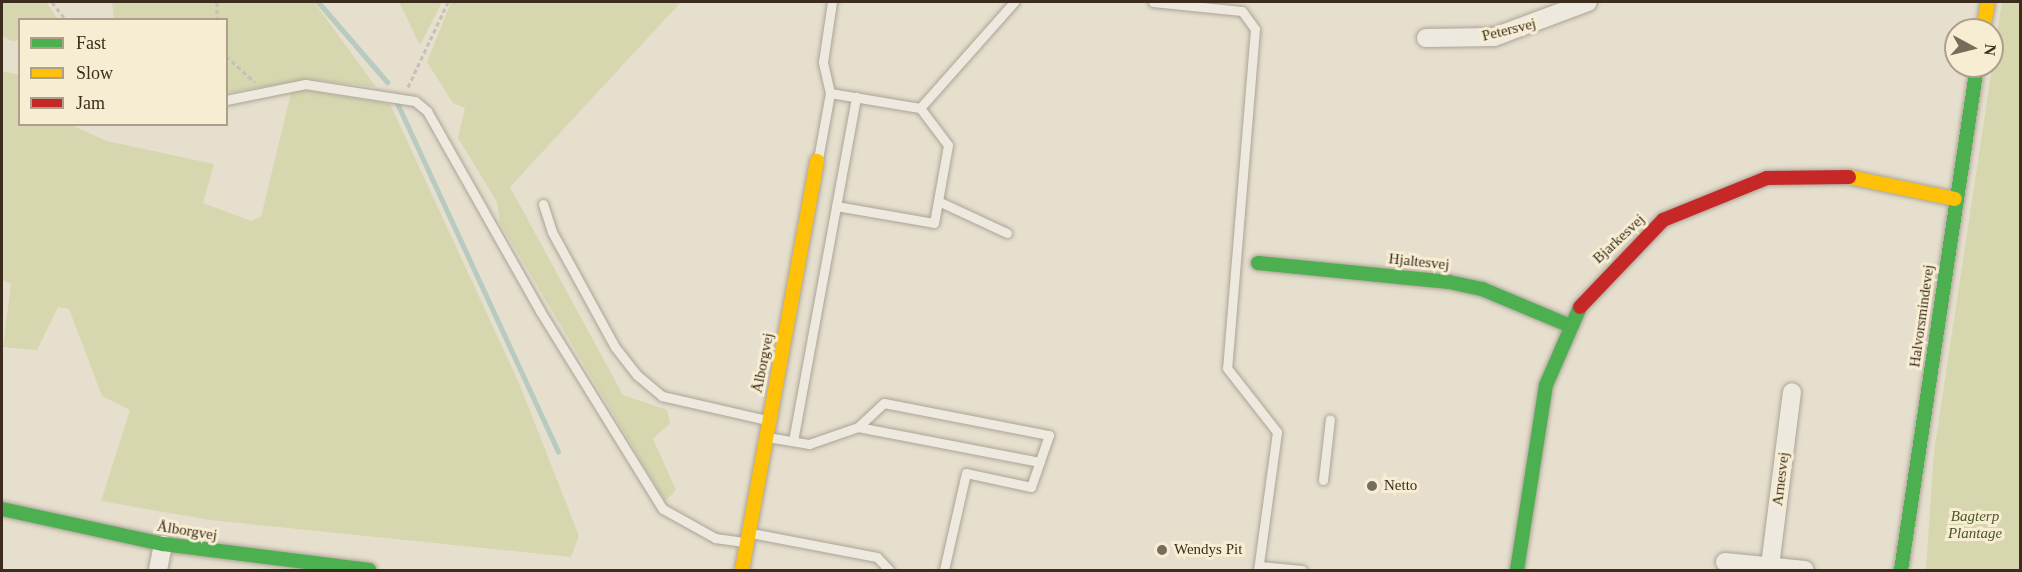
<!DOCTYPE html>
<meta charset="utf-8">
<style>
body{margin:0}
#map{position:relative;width:2022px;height:572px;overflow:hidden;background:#e6dfce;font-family:"Times New Roman",serif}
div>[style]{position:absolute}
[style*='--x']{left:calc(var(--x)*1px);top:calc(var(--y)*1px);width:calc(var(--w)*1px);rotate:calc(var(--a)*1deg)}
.green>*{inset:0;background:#d6d6af}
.stream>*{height:5px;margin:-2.5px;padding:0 2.5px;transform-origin:2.5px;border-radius:2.5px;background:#b8cbc0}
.path>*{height:3px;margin-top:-1.5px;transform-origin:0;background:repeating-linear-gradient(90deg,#c7c0b6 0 4.5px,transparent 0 7.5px)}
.roads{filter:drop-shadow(0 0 2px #aba496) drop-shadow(0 0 2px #aba496)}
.lane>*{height:9px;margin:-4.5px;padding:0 4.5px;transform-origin:4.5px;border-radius:4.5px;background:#eee9df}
.street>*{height:18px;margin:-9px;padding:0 9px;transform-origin:9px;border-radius:9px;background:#eee9df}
.fast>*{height:14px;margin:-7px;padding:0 7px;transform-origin:7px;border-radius:7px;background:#4caf50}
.slow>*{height:14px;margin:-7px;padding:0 7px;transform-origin:7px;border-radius:7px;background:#ffc107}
.jam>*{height:14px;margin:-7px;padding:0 7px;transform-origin:7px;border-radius:7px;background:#c62828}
.dots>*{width:16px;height:16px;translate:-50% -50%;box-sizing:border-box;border:3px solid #f7edd3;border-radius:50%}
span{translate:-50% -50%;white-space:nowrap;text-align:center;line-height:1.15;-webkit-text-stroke:6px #f7edd3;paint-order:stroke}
.street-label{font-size:15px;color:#3b2c1d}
.poi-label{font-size:15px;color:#3b2c1d}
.left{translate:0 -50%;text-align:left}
.park-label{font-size:15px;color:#4b5823;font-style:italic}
.frame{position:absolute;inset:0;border:3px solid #3b2c1d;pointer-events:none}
.legend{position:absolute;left:18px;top:18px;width:210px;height:108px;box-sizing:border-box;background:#f7edd3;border:2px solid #aca08a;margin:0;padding:8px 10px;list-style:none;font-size:18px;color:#3b2c1d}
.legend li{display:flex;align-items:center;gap:12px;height:30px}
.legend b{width:30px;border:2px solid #aca08a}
.north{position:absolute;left:1944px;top:18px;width:60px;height:60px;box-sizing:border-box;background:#f7edd3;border:2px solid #aca08a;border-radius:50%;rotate:97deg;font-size:16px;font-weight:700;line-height:24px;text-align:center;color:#3b2c1d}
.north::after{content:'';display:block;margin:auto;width:21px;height:27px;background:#776b5b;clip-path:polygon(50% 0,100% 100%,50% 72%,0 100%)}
</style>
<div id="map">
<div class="green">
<i style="clip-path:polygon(2px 2px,46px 2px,57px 18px,20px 20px,19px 40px,12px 41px,2px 36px)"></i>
<i style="clip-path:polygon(112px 2px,314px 2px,376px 87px,309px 79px,227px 93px,226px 20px,114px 19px)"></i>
<i style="clip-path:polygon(399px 2px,442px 2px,420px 45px)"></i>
<i style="clip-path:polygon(451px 2px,681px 2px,510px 187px,623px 395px,667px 410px,670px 423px,653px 439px,676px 490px,665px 501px,500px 223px,497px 202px,458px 138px,465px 108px,453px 103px,427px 62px)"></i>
<i style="clip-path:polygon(2002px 2px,2020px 2px,2020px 570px,1926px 570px,1934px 452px)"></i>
<i style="clip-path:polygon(2px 71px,19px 75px,20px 124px,71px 125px,107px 141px,214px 164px,203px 203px,251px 221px,261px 217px,291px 93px,306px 90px,390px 104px,519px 383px,579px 536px,571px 557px,210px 520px,101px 501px,130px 410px,102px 396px,69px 309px,58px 307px,37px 350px,3px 347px,11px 284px,2px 280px)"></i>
</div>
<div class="stream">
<i style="--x:318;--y:2;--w:106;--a:49.2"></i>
<i style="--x:397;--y:103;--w:384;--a:65.2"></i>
</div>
<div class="path">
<i style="--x:52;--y:2;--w:23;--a:52"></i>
<i style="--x:217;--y:2;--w:18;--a:90"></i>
<i style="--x:226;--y:56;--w:39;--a:42"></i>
<i style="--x:408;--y:87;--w:94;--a:-64.8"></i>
</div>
<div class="roads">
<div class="lane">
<i style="--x:1153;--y:2;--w:89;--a:5.8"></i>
<i style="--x:1242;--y:11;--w:22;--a:54"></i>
<i style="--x:1255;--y:29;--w:340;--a:94.7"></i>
<i style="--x:1227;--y:368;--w:81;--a:52"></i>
<i style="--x:1277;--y:432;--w:139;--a:97.8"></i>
<i style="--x:830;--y:93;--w:91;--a:9.5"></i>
<i style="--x:920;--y:108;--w:142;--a:-48.4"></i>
<i style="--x:226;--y:100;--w:81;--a:-11.4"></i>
<i style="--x:305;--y:84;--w:111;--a:8.8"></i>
<i style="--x:415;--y:101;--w:16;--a:40"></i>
<i style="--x:427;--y:111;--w:230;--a:60.5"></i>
<i style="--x:540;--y:311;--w:233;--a:58.2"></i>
<i style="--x:663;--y:509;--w:60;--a:29.1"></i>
<i style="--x:715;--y:538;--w:29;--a:8"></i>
<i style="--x:818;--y:159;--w:67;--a:-79.7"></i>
<i style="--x:830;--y:93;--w:32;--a:-103"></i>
<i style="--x:823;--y:62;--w:61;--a:-81.5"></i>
<i style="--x:938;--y:201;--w:76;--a:24.9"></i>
<i style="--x:543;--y:204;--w:29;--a:72"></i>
<i style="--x:552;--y:232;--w:131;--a:61.3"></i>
<i style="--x:615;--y:347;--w:36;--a:52"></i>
<i style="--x:637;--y:375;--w:33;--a:40"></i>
<i style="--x:662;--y:396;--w:108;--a:12.9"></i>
<i style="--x:836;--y:206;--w:99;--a:9.8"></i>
<i style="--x:934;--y:223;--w:79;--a:-79.8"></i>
<i style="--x:948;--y:145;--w:46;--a:-127.1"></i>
<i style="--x:858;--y:427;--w:185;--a:10.9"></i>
<i style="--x:767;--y:437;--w:43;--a:9.5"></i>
<i style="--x:809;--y:444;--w:52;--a:-19.1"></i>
<i style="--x:858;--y:427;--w:35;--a:-43"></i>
<i style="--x:884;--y:403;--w:168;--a:11"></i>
<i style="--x:1049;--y:435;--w:55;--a:109.1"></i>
<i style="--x:1031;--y:487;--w:66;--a:-167.8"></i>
<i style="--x:966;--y:473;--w:99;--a:102.8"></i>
<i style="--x:793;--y:441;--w:350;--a:-79.6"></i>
<i style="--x:1323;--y:480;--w:61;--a:-83.5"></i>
<i style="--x:751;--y:533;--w:128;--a:10.8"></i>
<i style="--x:877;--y:557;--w:18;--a:47"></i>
<i style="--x:1259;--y:566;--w:43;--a:5.3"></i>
</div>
<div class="street">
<i style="--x:1426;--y:38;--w:68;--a:-0.8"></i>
<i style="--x:1494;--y:37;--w:100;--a:-20.4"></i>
<i style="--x:1725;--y:562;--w:80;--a:5.7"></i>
<i style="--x:1770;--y:566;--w:175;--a:-82.8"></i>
<i style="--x:158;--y:570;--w:26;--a:-79"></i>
</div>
<div class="fast">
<i style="--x:1258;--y:263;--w:192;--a:5.7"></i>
<i style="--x:1449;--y:282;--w:34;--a:12"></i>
<i style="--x:1482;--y:289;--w:93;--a:22.7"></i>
<i style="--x:2;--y:509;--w:165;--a:12.3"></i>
<i style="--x:163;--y:544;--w:208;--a:7.2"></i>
<i style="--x:1517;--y:570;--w:187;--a:-81.1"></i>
<i style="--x:1546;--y:385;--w:85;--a:-66.4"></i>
<i style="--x:1901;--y:570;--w:510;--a:-81.42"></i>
</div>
<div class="slow">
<i style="--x:1983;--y:30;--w:28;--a:-80"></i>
<i style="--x:1849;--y:177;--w:108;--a:11.7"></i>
<i style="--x:742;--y:570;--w:416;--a:-79.6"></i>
</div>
<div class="jam">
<i style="--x:1580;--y:307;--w:120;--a:-46.3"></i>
<i style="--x:1663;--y:220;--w:112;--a:-22"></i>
<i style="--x:1767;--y:178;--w:82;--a:-0.7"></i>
</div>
</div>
<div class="dots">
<i style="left:1372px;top:486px;background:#776b5b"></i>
<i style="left:1162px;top:550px;background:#776b5b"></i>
</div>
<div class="street-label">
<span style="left:1509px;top:30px;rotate:-14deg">Petersvej</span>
<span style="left:1619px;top:239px;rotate:-43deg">Bjarkesvej</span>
<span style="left:1419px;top:262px;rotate:6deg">Hjaltesvej</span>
<span style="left:1922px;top:316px;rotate:-82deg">Halvorsmindevej</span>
<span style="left:763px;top:363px;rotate:-79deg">Ålborgvej</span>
<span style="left:1781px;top:479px;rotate:-83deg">Arnesvej</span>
<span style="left:187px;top:531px;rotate:9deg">Ålborgvej</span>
</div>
<div class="poi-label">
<span class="left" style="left:1384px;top:486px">Netto</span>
<span class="left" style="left:1174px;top:550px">Wendys Pit</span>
</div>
<div class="park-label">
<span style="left:1975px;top:525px">Bagterp<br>Plantage</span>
</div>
<div class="frame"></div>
<ul class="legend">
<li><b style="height:8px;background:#4caf50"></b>Fast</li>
<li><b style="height:8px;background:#ffc107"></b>Slow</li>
<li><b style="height:8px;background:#c62828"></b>Jam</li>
</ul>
<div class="north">N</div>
</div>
